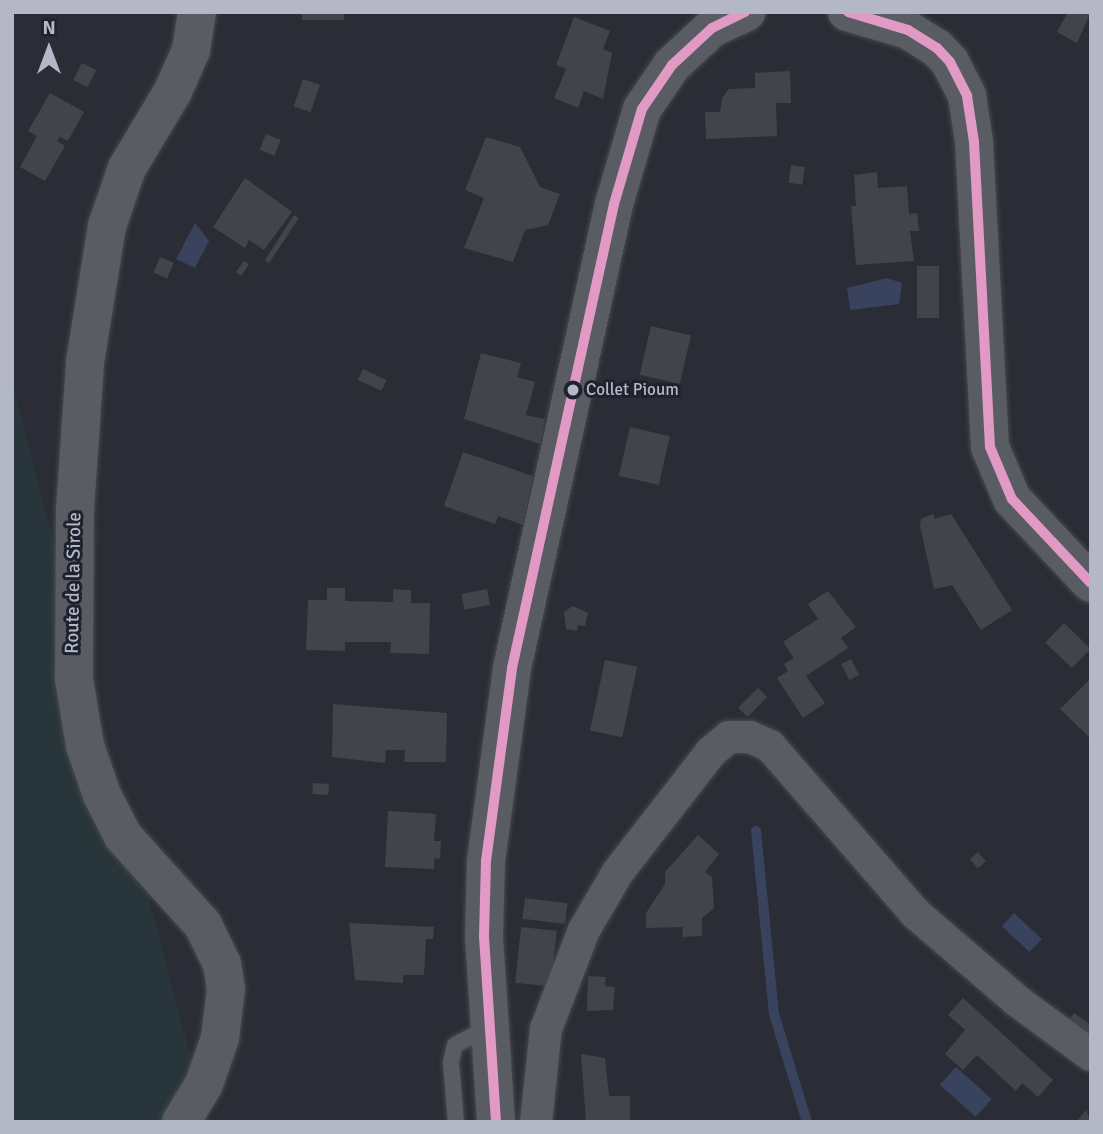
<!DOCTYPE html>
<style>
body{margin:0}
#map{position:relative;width:1103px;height:1134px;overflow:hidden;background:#2a2d35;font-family:Signika,sans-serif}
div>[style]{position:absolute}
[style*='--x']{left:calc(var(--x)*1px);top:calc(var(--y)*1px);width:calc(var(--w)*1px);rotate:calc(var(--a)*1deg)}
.green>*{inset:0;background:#28363b}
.water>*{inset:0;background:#3a435d;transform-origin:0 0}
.stream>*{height:10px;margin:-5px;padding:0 5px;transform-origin:5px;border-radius:5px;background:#3a435d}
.building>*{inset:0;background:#41444b;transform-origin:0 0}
.roads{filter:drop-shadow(0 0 2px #46484e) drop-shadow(0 0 2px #46484e)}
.service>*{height:16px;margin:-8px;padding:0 8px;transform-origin:8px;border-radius:8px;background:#5a5c63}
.minor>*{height:32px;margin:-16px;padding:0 16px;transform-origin:16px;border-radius:16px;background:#5a5c63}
.tertiary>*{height:38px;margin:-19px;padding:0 19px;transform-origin:19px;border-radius:19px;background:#5a5c63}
.bus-1>*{height:10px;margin:-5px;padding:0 5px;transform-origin:5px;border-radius:5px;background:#e19ac3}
.dots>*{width:19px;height:19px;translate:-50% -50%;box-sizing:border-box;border:4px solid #1e222f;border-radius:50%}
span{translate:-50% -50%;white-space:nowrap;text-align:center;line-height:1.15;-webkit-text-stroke:6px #1e222f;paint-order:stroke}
.bus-label{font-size:17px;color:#b4b8c6}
.left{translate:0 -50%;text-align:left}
.street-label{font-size:19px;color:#b4b8c6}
.frame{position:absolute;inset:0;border:14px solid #b4b8c6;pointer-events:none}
.north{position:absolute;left:14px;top:14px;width:70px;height:70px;-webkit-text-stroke:5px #1e222f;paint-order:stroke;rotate:0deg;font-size:19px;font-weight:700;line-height:28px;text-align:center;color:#b4b8c6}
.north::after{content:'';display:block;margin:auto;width:24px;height:32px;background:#b4b8c6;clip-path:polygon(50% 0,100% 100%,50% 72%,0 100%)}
</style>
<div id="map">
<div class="green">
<i style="clip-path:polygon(12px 384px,208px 1122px,12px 1122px)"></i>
</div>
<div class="water">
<i style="clip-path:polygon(195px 223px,209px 241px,195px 268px,176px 259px)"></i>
<i style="clip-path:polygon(887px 278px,902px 283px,899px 304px,850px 310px,847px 288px)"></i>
<i style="left:1014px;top:913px;width:38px;height:18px;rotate:43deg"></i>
<i style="left:956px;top:1067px;width:48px;height:24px;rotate:42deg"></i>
</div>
<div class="stream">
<i style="--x:756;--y:831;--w:184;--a:84.4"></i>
<i style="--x:774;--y:1014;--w:113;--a:73"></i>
</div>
<div class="building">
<i style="left:302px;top:12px;width:42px;height:8px"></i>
<i style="clip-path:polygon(1068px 12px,1091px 12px,1077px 43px,1057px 32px)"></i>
<i style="clip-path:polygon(574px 17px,610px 31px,603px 49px,612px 53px,603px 99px,584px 91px,578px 108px,554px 98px,566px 69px,556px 65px)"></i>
<i style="left:82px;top:63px;width:16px;height:19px;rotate:27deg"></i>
<i style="clip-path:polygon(790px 71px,791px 103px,776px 103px,777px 136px,706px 139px,705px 112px,720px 112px,722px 98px,729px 89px,755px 88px,755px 73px)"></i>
<i style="left:303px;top:79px;width:18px;height:29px;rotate:19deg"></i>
<i style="clip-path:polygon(50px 93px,84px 112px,68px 141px,60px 137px,57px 141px,65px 146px,45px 181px,20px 167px,37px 136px,28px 131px)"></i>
<i style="left:266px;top:134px;width:16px;height:17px;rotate:22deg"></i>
<i style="clip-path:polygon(486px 137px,520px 147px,540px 187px,560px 194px,548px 225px,525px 230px,513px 262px,464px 248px,484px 198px,465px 190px)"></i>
<i style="left:791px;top:165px;width:14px;height:18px;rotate:8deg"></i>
<i style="clip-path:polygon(877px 172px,878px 188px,907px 186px,909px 214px,917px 213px,919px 231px,910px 231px,914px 261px,856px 265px,851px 206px,856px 206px,854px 175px)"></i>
<i style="clip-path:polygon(245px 178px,292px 212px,264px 250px,249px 240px,245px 248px,213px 227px)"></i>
<i style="clip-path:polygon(294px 215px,299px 218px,269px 263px,265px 260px)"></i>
<i style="left:160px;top:257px;width:15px;height:17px;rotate:23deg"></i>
<i style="clip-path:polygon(244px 261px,249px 264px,241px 276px,236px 272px)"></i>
<i style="left:917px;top:266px;width:22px;height:52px"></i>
<i style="left:651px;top:326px;width:41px;height:50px;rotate:13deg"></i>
<i style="clip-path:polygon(481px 353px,521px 363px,517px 377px,535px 382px,526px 415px,545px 419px,540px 444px,464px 419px)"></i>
<i style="left:363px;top:369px;width:26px;height:12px;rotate:25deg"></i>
<i style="left:630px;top:427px;width:41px;height:50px;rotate:13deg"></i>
<i style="clip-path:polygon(463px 452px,533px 476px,523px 525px,498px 516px,495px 524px,444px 506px)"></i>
<i style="clip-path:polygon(933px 514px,935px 519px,951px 514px,1012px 610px,981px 630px,952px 585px,934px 589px,920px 526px,921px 519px)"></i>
<i style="clip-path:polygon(327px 588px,345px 588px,345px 601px,393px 602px,393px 589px,411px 590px,411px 603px,430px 603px,429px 654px,390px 653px,391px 642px,345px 642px,345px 651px,306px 650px,308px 600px,327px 600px)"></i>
<i style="left:487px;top:589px;width:16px;height:26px;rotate:79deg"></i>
<i style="clip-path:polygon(828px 591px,856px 627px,841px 638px,848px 648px,806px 676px,825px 703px,803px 718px,777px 678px,788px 671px,784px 664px,794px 658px,783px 642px,818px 619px,808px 604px)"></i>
<i style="clip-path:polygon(573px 606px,588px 613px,585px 626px,578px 625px,577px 631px,566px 629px,564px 612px)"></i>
<i style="left:1064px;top:623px;width:37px;height:27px;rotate:44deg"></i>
<i style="left:851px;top:659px;width:18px;height:11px;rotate:63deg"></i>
<i style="left:605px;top:660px;width:33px;height:72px;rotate:12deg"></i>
<i style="clip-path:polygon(1091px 678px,1091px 739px,1060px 709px)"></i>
<i style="left:758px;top:688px;width:13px;height:28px;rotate:45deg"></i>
<i style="clip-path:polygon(333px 704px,447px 713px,446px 762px,404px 762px,405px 750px,386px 750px,385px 763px,332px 757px)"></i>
<i style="left:313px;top:783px;width:16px;height:11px;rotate:4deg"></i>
<i style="clip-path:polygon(388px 811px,436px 814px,434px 841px,441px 841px,440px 858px,434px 859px,434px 869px,385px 867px)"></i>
<i style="clip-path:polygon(698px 835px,719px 854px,705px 872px,712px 877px,714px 908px,702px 918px,702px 936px,682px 937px,683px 927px,646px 928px,646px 913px,665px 884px,665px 872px)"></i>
<i style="left:978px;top:852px;width:12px;height:11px;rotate:48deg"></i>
<i style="left:525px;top:898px;width:43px;height:21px;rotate:7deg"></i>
<i style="clip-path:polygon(349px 923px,434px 927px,433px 939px,426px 939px,424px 975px,403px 975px,403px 983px,355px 980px)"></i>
<i style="left:521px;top:927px;width:36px;height:56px;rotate:6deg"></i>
<i style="clip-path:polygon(588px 976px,606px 977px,605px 986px,615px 987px,613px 1010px,587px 1011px)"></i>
<i style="clip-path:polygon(963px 998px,1053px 1080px,1038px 1097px,1022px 1083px,1016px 1091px,977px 1055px,963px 1070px,945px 1054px,965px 1030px,948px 1015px)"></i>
<i style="clip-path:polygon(1074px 1013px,1091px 1025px,1091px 1047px,1063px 1028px)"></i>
<i style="clip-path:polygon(581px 1054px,605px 1058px,609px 1096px,630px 1096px,630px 1122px,586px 1122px)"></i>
<i style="clip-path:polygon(1086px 1110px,1091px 1122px,1076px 1122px)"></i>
</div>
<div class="roads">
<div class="service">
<i style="--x:456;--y:1122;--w:60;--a:-94.8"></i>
<i style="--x:451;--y:1062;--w:17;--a:-77"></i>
<i style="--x:455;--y:1045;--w:38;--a:-28"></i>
</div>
<div class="minor">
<i style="--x:536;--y:1122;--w:94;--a:-83.9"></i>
<i style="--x:546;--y:1029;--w:106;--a:-69"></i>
<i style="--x:584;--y:930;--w:67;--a:-59.6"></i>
<i style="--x:618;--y:872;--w:152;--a:-52.2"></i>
<i style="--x:711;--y:752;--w:23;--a:-40"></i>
<i style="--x:729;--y:737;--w:21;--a:0"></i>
<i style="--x:750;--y:737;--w:22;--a:24"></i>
<i style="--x:770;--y:746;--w:221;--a:49"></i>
<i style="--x:915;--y:913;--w:133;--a:40.7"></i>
<i style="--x:1016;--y:1000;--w:93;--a:36.3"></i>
</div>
<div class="tertiary">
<i style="--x:847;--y:12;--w:64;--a:16.4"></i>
<i style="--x:908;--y:30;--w:34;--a:32"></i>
<i style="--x:937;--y:48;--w:19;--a:47"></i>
<i style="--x:950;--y:62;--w:38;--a:63"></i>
<i style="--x:967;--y:96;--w:47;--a:81.3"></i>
<i style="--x:974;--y:142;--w:305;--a:87"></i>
<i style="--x:990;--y:447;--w:56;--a:67.1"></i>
<i style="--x:1012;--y:499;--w:115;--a:46.8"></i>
<i style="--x:181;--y:1122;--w:44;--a:-58.8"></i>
<i style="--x:204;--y:1084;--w:49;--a:-70.8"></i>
<i style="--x:220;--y:1038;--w:49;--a:-83"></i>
<i style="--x:226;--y:989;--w:25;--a:-99"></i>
<i style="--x:222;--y:964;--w:43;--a:-116"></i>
<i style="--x:203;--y:925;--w:120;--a:-132"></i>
<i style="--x:123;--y:836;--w:46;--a:-117.1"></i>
<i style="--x:102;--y:795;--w:52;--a:-109.1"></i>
<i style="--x:85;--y:746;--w:68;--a:-99.3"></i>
<i style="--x:74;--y:679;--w:169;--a:-89.7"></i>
<i style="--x:75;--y:510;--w:148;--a:-86.1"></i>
<i style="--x:85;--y:362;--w:138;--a:-80.8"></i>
<i style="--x:107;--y:226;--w:61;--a:-71"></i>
<i style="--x:127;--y:168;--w:90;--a:-59.1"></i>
<i style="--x:173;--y:91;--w:45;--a:-66.3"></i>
<i style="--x:191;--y:50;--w:38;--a:-81"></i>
<i style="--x:496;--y:1122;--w:185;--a:-93.7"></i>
<i style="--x:484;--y:937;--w:76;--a:-88.5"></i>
<i style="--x:486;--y:861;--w:195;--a:-82.3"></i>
<i style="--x:512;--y:668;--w:475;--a:-77.6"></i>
<i style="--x:614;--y:204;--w:99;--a:-73.6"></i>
<i style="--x:642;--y:109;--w:53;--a:-55.7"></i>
<i style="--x:672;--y:65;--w:54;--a:-42.8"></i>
<i style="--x:712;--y:28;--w:38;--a:-25"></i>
</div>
</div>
<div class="bus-1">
<i style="--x:848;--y:12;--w:63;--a:16.7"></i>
<i style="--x:908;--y:30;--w:34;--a:32"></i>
<i style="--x:937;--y:48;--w:19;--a:47"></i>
<i style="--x:950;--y:62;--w:38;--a:63"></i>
<i style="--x:967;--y:96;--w:47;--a:81.3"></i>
<i style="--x:974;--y:142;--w:305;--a:87"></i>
<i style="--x:990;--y:447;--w:56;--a:67.1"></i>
<i style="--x:1012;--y:499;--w:115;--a:46.8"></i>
<i style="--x:496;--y:1122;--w:185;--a:-93.7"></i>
<i style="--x:484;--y:937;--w:76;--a:-88.5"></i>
<i style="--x:486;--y:861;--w:195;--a:-82.3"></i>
<i style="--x:512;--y:668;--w:475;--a:-77.6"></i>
<i style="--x:614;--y:204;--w:99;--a:-73.6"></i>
<i style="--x:642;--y:109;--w:53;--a:-55.7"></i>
<i style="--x:672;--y:65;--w:54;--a:-42.8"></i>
<i style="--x:712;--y:28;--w:37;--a:-26"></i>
</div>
<div class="dots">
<i style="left:573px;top:390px;background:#b4b8c6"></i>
</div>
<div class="bus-label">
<span class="left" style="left:586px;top:390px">Collet Pioum</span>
</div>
<div class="street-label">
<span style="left:74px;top:583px;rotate:-89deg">Route de la Sirole</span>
</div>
<div class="frame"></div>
<div class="north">N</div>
</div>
